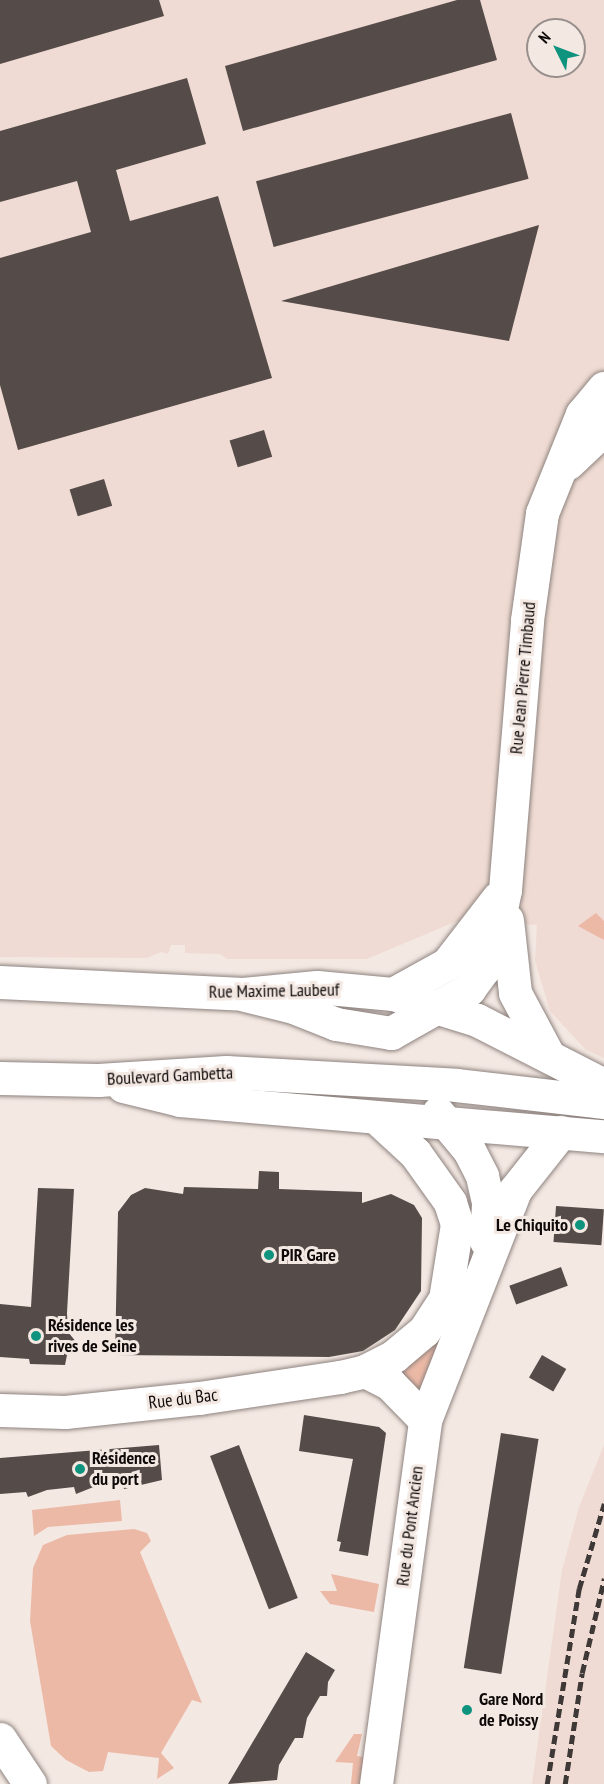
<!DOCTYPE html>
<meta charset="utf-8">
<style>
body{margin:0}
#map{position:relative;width:604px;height:1784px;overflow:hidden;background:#f4e8e3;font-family:"PT Sans Narrow",sans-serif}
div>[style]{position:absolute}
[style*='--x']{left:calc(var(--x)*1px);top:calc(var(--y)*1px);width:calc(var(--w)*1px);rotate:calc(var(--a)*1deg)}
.built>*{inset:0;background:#efdbd3}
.green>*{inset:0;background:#ecb9a7}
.building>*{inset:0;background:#554b48;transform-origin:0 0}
.roads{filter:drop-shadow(0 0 2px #8e837f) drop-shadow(0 0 2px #8e837f)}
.secondary>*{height:33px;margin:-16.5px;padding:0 16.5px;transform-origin:16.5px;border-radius:16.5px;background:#fff}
.primary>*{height:33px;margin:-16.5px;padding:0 16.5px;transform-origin:16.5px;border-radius:16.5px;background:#fff}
.rail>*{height:4.5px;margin-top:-2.25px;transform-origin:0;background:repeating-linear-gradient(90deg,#3e3937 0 9px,transparent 0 13.5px)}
.dots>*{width:16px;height:16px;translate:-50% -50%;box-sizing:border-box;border:3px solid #f4e8e3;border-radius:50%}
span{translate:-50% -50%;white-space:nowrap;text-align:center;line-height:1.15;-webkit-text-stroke:6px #f4e8e3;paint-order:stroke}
.street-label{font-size:18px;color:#0e0a09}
.poi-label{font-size:18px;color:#0e0a09;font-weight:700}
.right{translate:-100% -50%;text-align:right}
.left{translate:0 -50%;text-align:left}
.north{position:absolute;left:526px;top:18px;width:60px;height:60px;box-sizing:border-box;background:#f4e8e3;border:2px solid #988f8c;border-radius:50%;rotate:312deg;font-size:16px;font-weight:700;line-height:24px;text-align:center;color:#0e0a09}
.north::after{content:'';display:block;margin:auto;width:21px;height:27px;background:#0e947e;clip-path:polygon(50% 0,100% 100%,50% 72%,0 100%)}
</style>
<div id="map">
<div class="built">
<i style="clip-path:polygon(evenodd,0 0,604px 0,604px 1058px,586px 1050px,550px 1011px,535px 961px,537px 925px,457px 921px,367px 959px,227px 959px,220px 954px,185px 953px,185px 945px,171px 945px,168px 954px,161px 952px,147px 958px,0 957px,0 0,538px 30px,574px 30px,574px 66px,538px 66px,538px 30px)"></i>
<i style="clip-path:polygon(604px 1445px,604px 1784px,532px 1784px,562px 1570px,579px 1507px)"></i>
</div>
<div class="green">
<i style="clip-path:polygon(596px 913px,604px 921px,604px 940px,578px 926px)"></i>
<i style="clip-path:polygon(437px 1336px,442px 1338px,420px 1393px,398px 1372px)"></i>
<i style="clip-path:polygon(120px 1500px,122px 1521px,48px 1527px,34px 1536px,32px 1510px)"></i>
<i style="clip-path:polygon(134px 1529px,147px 1533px,151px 1541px,140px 1552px,202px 1703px,192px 1700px,161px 1753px,174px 1768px,157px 1779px,159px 1758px,108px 1752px,103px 1771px,89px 1772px,66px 1760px,51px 1746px,30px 1621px,33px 1568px,43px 1545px,67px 1535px)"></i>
<i style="clip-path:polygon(331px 1574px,379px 1584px,374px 1612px,330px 1604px,320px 1591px,337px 1591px)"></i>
<i style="clip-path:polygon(354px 1734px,362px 1734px,357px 1756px,369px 1758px,365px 1784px,351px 1784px,353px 1763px,335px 1762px)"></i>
</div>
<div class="building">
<i style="clip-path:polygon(0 0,159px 0,164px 16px,0 64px)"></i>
<i style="clip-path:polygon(457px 0,480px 0,497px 60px,243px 131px,225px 66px)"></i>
<i style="clip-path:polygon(187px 78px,206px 144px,116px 170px,130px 221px,218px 196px,272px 378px,18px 450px,0 385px,0 258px,91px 232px,77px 181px,0 202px,0 131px)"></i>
<i style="left:511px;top:113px;width:68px;height:264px;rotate:75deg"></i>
<i style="clip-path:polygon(539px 225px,509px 341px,281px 301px)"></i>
<i style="left:264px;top:430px;width:28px;height:36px;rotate:73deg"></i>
<i style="left:104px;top:479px;width:28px;height:36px;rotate:73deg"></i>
<i style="clip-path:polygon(259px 1171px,279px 1172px,279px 1189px,362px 1192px,362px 1203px,391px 1194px,414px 1205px,422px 1218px,421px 1291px,395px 1330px,363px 1351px,329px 1357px,115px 1355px,118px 1212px,131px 1195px,145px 1188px,183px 1194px,184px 1187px,258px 1189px)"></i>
<i style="clip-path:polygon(38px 1188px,74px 1189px,67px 1313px,68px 1332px,77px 1343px,68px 1350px,65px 1365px,30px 1364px,29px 1359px,0 1357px,0 1304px,31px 1307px)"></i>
<i style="left:556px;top:1206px;width:48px;height:36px;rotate:4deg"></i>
<i style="left:561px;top:1267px;width:20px;height:55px;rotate:70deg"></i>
<i style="left:542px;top:1355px;width:28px;height:26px;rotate:30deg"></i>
<i style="clip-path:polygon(304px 1415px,379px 1427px,386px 1433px,368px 1556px,339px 1551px,341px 1542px,337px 1541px,353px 1459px,299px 1451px)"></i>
<i style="left:501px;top:1433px;width:38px;height:238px;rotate:9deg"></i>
<i style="clip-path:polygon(159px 1445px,162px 1480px,124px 1489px,122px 1483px,96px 1486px,76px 1494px,74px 1487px,47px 1490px,28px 1497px,26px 1492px,0 1494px,0 1458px)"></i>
<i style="left:239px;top:1445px;width:164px;height:31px;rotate:69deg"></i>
<i style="clip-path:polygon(306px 1652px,335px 1670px,328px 1682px,327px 1696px,320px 1696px,307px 1718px,303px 1738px,295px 1738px,279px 1765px,277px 1780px,228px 1784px)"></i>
</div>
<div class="roads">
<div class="secondary">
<i style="--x:568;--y:463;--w:50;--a:-43.4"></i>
<i style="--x:507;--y:920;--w:73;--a:83.7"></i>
<i style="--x:515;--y:993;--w:68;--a:61.9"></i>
<i style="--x:393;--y:994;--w:62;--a:-29.1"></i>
<i style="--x:447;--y:964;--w:83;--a:-52.3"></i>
<i style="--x:245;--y:995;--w:49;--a:14"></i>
<i style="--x:293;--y:1007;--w:46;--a:21.6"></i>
<i style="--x:336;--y:1024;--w:56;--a:9.3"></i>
<i style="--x:391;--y:1033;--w:90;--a:-29.4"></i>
<i style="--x:469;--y:989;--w:24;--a:-54"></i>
<i style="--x:483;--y:970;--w:26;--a:-67"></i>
<i style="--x:493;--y:946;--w:57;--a:-77.9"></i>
<i style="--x:505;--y:890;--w:271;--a:-85.3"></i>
<i style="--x:527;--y:620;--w:108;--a:-82"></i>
<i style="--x:542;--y:513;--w:107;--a:-68"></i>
<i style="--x:582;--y:414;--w:34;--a:-50"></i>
</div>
<div class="primary">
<i style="--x:0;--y:982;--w:243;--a:2.8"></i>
<i style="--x:243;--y:994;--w:74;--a:-5.4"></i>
<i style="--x:317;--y:987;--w:76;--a:5.3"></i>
<i style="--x:393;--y:994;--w:88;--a:17.2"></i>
<i style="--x:477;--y:1020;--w:143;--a:27.1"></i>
<i style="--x:0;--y:1078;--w:98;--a:1.2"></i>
<i style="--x:98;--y:1080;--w:128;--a:-3.6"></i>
<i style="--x:226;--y:1072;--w:230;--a:3.2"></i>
<i style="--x:456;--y:1085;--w:149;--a:6.6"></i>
<i style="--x:123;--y:1086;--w:59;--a:13.8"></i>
<i style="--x:180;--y:1100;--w:426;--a:4.9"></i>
<i style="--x:438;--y:1113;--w:48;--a:50"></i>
<i style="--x:469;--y:1150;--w:29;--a:63"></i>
<i style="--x:482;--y:1176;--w:28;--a:77"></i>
<i style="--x:488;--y:1203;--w:38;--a:93"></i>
<i style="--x:365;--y:1371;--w:28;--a:27"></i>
<i style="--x:390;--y:1384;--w:50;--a:45.8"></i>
<i style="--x:0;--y:1410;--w:65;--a:1.8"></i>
<i style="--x:65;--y:1412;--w:135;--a:-6"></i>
<i style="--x:199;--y:1398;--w:143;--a:-8.5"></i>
<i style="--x:340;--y:1377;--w:26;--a:-13"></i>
<i style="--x:365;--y:1371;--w:33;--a:-27"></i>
<i style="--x:394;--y:1356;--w:39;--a:-40"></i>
<i style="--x:424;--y:1331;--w:38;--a:-57"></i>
<i style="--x:445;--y:1299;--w:76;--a:-80.9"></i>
<i style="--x:457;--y:1224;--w:23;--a:-108"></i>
<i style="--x:450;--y:1202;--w:60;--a:-125.5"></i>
<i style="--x:415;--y:1153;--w:52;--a:-137.4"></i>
<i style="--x:0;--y:1739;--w:54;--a:56.3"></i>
<i style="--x:376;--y:1784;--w:367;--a:-82.3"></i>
<i style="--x:425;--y:1420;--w:247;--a:-68.6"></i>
<i style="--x:515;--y:1190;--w:74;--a:-51.6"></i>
</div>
</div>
<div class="rail">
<i style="--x:547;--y:1784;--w:198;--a:-80.7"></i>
<i style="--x:579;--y:1589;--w:89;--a:-73.6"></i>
<i style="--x:565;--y:1784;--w:112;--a:-81.3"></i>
<i style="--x:582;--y:1673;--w:97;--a:-76.8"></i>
</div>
<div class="dots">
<i style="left:580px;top:1225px;background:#0e947e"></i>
<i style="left:269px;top:1255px;background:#0e947e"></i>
<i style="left:36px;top:1336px;background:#0e947e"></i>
<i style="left:80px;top:1469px;background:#0e947e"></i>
<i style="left:467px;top:1710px;background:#0e947e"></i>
</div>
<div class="street-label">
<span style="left:523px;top:678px;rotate:-85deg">Rue Jean Pierre Timbaud</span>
<span style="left:274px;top:991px;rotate:-1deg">Rue Maxime Laubeuf</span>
<span style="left:170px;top:1076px;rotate:-3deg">Boulevard Gambetta</span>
<span style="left:183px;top:1399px;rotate:-7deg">Rue du Bac</span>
<span style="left:410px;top:1526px;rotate:-83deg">Rue du Pont Ancien</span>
</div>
<div class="poi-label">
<span class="right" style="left:568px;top:1225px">Le Chiquito</span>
<span class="left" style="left:281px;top:1255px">PIR Gare</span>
<span class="left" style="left:48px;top:1336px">Résidence les<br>rives de Seine</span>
<span class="left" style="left:92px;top:1469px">Résidence<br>du port</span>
<span class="left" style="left:479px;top:1710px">Gare Nord<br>de Poissy</span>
</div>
<div class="north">N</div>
</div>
